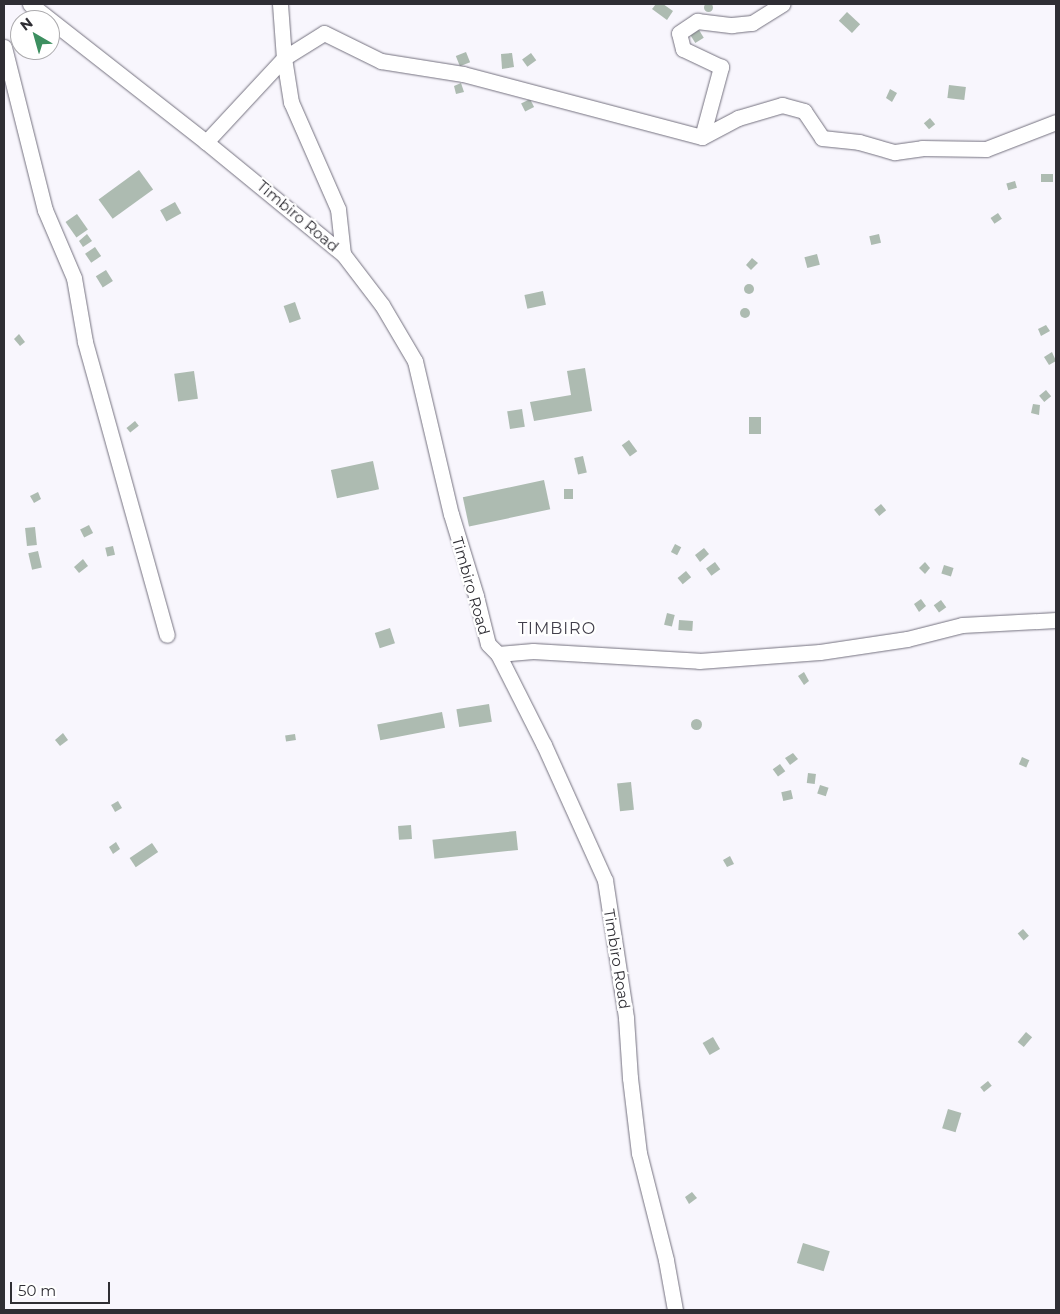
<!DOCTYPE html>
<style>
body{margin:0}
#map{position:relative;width:1060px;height:1314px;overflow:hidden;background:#f8f6fd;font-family:Montserrat,sans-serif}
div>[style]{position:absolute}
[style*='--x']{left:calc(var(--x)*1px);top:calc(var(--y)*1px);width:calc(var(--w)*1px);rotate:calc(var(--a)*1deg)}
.building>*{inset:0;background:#adbbb1;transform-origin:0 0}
.round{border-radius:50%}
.roads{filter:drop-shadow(0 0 1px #74717f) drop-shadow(0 0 1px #74717f)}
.minor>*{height:15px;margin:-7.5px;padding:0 7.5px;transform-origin:7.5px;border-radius:7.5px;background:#fff}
span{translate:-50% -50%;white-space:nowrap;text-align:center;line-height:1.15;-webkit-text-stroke:4.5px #fff;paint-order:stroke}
.street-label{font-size:15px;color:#2f2e34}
.neighbourhood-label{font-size:16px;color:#43404c;letter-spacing:1px}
.frame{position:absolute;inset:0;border:5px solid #2f2e34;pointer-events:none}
.north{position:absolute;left:10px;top:10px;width:50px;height:50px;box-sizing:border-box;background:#fff;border:1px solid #acabae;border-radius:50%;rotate:322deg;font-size:14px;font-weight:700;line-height:20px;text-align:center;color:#2f2e34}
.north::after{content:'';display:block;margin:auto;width:18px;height:22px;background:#3d8f60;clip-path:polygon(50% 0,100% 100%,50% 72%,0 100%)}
.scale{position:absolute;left:10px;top:1282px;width:100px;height:22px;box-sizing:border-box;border:2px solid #2f2e34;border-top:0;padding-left:6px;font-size:15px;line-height:18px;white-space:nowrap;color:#2f2e34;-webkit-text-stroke:4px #fff;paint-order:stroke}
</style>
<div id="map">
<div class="building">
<i class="round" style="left:703.5px;top:2.5px;width:9px;height:9px"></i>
<i style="clip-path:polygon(656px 4px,663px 4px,673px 11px,667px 20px,652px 9px)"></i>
<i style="left:847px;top:12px;width:18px;height:12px;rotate:43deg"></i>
<i style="left:699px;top:30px;width:9px;height:10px;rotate:58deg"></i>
<i style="left:466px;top:52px;width:11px;height:11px;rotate:68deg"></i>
<i style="clip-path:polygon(512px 53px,514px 67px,502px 69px,501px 54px)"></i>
<i style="left:531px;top:53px;width:9px;height:11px;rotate:54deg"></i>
<i style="clip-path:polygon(461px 83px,464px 92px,456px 94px,454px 86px)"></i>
<i style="left:949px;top:85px;width:17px;height:13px;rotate:7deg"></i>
<i style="clip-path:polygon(890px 89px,897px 93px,892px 102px,886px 98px)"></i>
<i style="left:530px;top:99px;width:9px;height:10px;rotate:63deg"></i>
<i style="left:930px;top:118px;width:8px;height:8px;rotate:50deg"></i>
<i style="left:139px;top:170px;width:24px;height:50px;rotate:54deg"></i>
<i style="left:1053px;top:174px;width:8px;height:12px;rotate:90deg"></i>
<i style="left:1015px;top:181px;width:7px;height:9px;rotate:74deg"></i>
<i style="left:175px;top:202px;width:13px;height:17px;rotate:61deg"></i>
<i style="left:998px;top:213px;width:7px;height:9px;rotate:56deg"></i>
<i style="left:77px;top:214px;width:19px;height:14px;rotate:55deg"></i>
<i style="clip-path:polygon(87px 234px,92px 241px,83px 247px,79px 241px)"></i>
<i style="left:879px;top:234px;width:9px;height:10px;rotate:77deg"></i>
<i style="left:95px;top:247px;width:11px;height:12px;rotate:56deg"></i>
<i style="left:817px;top:254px;width:11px;height:13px;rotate:75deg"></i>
<i style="clip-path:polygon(752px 258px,758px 263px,751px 270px,746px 265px)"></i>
<i style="left:106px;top:270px;width:13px;height:12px;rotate:58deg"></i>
<i class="round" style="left:744px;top:284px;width:10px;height:10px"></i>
<i style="left:543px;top:291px;width:14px;height:19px;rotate:78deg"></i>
<i style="left:295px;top:302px;width:18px;height:12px;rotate:71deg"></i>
<i class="round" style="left:740px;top:308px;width:10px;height:10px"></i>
<i style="clip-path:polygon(1046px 325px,1050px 331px,1041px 336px,1038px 329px)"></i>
<i style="clip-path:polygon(19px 334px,25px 342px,20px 346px,14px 339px)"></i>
<i style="clip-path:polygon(1052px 352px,1056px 361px,1049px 365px,1044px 357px)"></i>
<i style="clip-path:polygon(585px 368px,592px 411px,534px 421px,530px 402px,571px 395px,567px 371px)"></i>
<i style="left:194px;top:371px;width:28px;height:20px;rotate:82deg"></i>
<i style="left:1046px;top:390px;width:8px;height:9px;rotate:50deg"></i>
<i style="clip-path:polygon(1033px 404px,1040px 405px,1039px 415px,1031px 413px)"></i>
<i style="left:522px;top:409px;width:18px;height:15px;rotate:81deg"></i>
<i style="left:749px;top:417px;width:12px;height:17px"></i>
<i style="left:135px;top:421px;width:6px;height:11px;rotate:51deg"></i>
<i style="left:629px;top:440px;width:14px;height:9px;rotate:54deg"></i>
<i style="left:583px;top:456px;width:17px;height:9px;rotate:77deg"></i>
<i style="left:373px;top:461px;width:29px;height:43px;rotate:78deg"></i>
<i style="left:544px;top:480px;width:30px;height:83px;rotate:78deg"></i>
<i style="left:564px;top:489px;width:9px;height:10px"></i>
<i style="clip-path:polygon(38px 492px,41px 499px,34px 503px,30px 496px)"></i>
<i style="left:881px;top:504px;width:8px;height:9px;rotate:50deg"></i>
<i style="left:89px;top:525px;width:9px;height:10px;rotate:63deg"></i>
<i style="left:35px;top:527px;width:18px;height:10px;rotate:84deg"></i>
<i style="left:675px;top:544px;width:7px;height:9px;rotate:27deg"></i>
<i style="left:113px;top:546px;width:9px;height:8px;rotate:77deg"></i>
<i style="clip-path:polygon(704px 548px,709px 554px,700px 562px,695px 555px)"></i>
<i style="left:38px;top:551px;width:17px;height:10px;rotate:77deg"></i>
<i style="clip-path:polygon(83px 559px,88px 566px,79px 573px,74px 567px)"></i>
<i style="left:715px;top:562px;width:9px;height:11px;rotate:54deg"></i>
<i style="clip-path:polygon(925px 562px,930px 568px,925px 574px,919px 568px)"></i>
<i style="left:944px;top:565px;width:10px;height:9px;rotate:17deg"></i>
<i style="left:686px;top:571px;width:8px;height:11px;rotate:50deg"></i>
<i style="clip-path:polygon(921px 599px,926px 606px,919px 612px,914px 604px)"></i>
<i style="left:941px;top:600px;width:9px;height:9px;rotate:54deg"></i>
<i style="left:667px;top:613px;width:8px;height:12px;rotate:14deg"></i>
<i style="left:679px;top:620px;width:14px;height:10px;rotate:4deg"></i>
<i style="left:390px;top:628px;width:16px;height:16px;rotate:72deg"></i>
<i style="clip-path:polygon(804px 672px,809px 681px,804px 685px,798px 676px)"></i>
<i style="left:489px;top:704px;width:18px;height:33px;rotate:81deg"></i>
<i style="left:442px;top:712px;width:16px;height:66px;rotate:79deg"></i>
<i class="round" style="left:690.5px;top:718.5px;width:11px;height:11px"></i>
<i style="clip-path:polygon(63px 733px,68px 740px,60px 746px,55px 740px)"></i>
<i style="left:295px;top:734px;width:6px;height:10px;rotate:81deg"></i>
<i style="clip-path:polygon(793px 753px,798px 759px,790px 765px,785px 758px)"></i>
<i style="left:1022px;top:757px;width:8px;height:8px;rotate:23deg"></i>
<i style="left:780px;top:764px;width:9px;height:9px;rotate:54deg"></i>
<i style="left:808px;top:773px;width:8px;height:10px;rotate:7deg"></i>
<i style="left:631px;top:782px;width:28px;height:14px;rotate:84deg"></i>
<i style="left:820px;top:785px;width:9px;height:9px;rotate:18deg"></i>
<i style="left:791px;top:790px;width:9px;height:10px;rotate:77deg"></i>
<i style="left:118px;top:801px;width:8px;height:8px;rotate:60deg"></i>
<i style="left:411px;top:825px;width:14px;height:13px;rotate:86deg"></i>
<i style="left:516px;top:831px;width:19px;height:84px;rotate:84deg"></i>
<i style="clip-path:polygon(116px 842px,120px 849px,113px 854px,109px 847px)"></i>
<i style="left:152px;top:843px;width:11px;height:27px;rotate:56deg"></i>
<i style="clip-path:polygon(730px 856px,734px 864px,727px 867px,723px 860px)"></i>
<i style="left:1023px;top:929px;width:9px;height:7px;rotate:49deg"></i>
<i style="left:1026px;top:1032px;width:8px;height:13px;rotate:40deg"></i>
<i style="left:713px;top:1037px;width:14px;height:12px;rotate:60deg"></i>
<i style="left:988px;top:1081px;width:6px;height:10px;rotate:51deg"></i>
<i style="left:948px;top:1109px;width:14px;height:20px;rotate:17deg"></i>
<i style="clip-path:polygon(692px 1192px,697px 1198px,689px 1204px,685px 1197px)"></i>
<i style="left:803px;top:1243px;width:28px;height:21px;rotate:17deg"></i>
</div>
<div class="roads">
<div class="minor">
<i style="--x:30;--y:4;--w:224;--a:38.1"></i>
<i style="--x:206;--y:142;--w:177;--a:39.3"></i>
<i style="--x:343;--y:254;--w:64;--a:52.6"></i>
<i style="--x:382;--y:305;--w:65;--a:59.5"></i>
<i style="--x:415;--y:361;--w:157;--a:76.8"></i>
<i style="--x:451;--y:514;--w:86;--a:73"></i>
<i style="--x:476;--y:596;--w:49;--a:76"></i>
<i style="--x:488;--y:644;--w:14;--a:45"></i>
<i style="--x:498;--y:654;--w:102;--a:63.2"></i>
<i style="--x:544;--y:745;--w:148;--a:65.7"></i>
<i style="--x:605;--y:880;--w:140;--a:81.3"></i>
<i style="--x:626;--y:1018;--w:60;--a:86.2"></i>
<i style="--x:630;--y:1078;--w:76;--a:83.2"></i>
<i style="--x:639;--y:1153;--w:110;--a:75.8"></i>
<i style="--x:666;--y:1260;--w:51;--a:79.8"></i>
<i style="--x:280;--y:4;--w:54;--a:85.8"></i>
<i style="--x:284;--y:58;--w:45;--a:81"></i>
<i style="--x:291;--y:102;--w:117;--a:66.3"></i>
<i style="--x:338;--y:209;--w:45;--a:83.7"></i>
<i style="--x:4;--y:47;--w:168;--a:75.9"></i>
<i style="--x:45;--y:210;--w:74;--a:66.9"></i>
<i style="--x:74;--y:278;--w:65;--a:80.2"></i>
<i style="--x:85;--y:342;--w:304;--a:74.4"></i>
<i style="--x:702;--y:137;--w:73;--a:-74.8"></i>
<i style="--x:721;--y:67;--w:42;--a:-154.7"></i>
<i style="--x:683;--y:49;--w:16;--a:-104"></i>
<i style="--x:679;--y:33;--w:22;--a:-34"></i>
<i style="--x:697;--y:21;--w:35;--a:7"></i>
<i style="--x:732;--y:25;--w:20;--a:-6"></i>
<i style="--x:752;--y:23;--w:36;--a:-32"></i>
<i style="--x:206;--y:142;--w:115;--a:-47.1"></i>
<i style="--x:284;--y:58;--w:47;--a:-32"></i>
<i style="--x:324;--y:33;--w:64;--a:26.2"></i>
<i style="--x:381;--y:61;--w:83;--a:9"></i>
<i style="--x:463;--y:74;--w:247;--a:14.8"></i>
<i style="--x:702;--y:137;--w:41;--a:-27.8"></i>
<i style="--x:738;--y:118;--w:46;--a:-16.5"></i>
<i style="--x:782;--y:105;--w:23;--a:15"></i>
<i style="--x:804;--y:111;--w:32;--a:56"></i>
<i style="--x:822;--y:138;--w:37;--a:6"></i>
<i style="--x:859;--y:142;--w:37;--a:16"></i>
<i style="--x:895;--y:152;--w:27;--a:-8"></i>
<i style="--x:922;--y:148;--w:64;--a:0.9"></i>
<i style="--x:986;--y:149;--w:75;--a:-21.1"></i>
<i style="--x:498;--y:654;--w:35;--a:-5"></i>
<i style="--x:533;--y:651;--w:166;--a:3.4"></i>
<i style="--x:699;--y:661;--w:121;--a:-4.3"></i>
<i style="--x:820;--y:652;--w:88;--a:-8.5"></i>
<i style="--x:907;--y:639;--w:57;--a:-14.3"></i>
<i style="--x:962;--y:625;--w:94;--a:-3"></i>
</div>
</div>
<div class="street-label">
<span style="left:298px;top:216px;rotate:40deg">Timbiro Road</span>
<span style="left:471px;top:586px;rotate:74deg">Timbiro Road</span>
<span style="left:617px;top:959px;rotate:81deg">Timbiro Road</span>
</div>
<div class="neighbourhood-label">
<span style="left:557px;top:629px">TIMBIRO</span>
</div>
<div class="frame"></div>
<div class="north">N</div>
<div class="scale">50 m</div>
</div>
